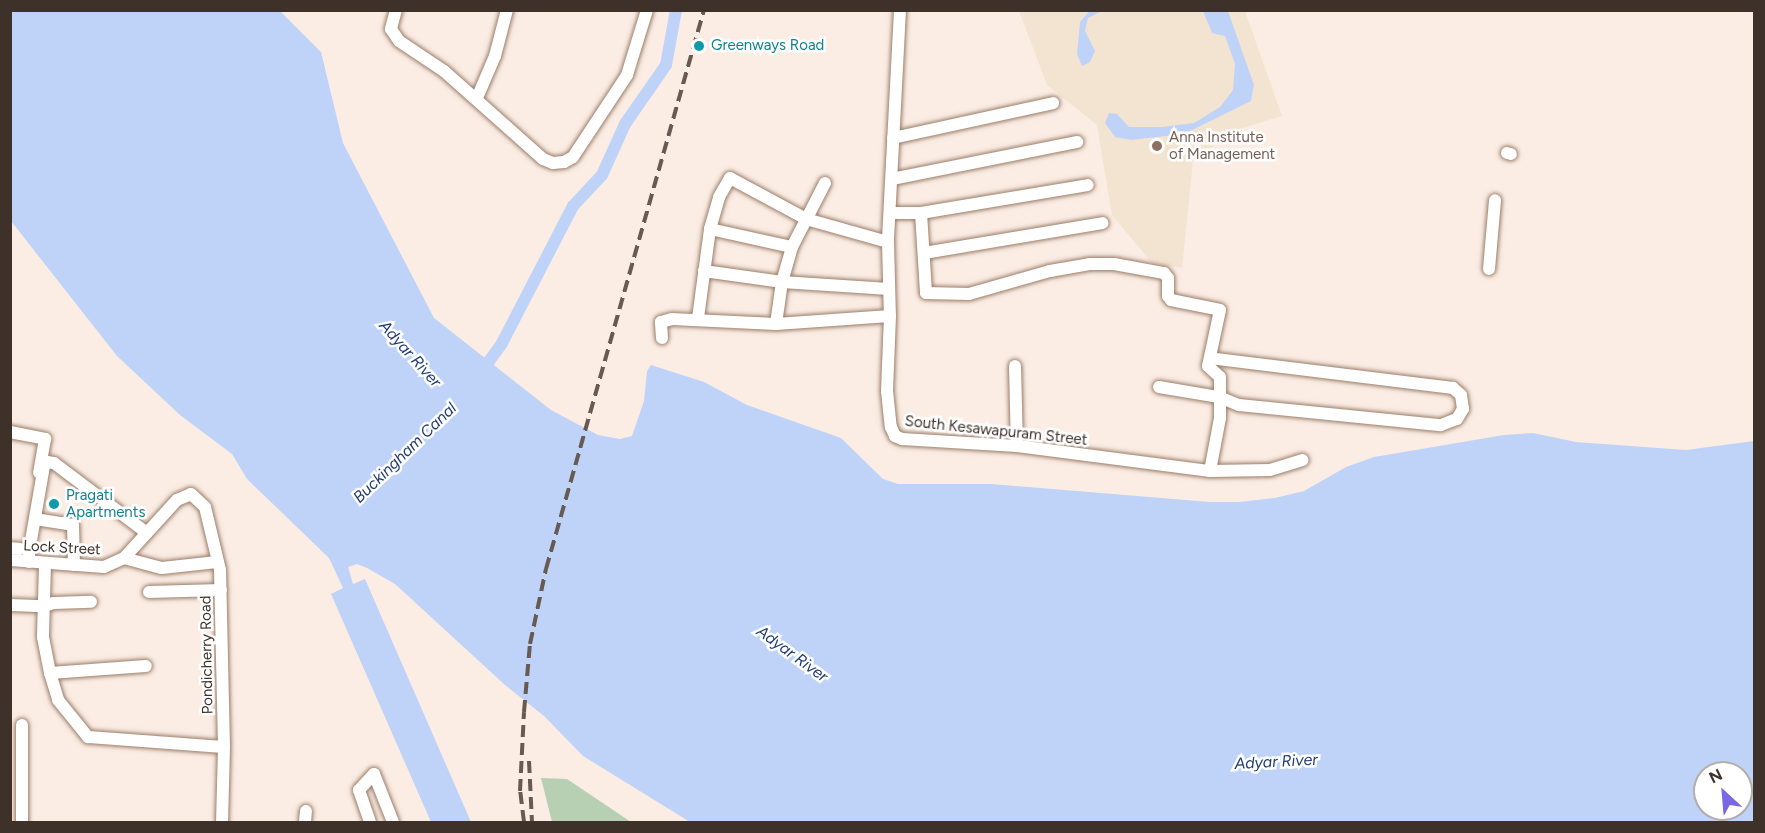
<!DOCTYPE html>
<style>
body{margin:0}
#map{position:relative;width:1765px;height:833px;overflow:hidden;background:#fbede4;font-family:Figtree,sans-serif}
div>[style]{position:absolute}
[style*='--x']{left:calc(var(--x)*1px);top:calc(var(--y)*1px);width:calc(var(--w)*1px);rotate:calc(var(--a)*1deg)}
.education>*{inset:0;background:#f3e4d1}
.green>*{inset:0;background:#b7cfb3}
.water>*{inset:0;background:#bfd3f9}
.canal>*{height:12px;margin:-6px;padding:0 6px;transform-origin:6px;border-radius:6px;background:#bfd3f9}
.roads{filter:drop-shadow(0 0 2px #9b7d68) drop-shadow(0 0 2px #9b7d68)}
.minor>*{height:12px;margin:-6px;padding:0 6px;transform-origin:6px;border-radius:6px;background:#fff}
.rail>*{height:4px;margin-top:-2px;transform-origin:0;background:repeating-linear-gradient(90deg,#675a52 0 12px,transparent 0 18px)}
.dots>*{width:16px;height:16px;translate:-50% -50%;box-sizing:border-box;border:3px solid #fff;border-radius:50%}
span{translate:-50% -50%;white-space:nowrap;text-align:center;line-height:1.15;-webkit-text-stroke:5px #fff;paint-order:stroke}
.culture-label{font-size:15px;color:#0d838f}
.left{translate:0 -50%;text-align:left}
.education-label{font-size:15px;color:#785e54}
.street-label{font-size:15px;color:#3e3129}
.water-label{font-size:16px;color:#203b73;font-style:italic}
.frame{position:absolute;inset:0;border:12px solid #3e3129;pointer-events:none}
.north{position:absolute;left:1693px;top:761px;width:60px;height:60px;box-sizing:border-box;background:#fff;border:2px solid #b2ada9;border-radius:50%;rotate:334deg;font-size:16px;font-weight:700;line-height:24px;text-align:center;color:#3e3129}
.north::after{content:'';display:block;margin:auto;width:21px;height:27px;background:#7968e3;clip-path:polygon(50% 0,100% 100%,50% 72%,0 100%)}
</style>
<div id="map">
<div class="education">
<i style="clip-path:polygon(1019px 11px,1245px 11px,1282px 116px,1236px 130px,1193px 161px,1182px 268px,1152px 263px,1112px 215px,1097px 125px,1047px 85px)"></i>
</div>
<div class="green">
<i style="clip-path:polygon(541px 778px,567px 779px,631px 822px,552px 822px)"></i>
</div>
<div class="water">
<i style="clip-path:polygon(evenodd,11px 10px,280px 11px,321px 52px,343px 143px,434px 318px,551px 410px,598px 435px,620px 439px,632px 436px,644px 401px,647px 371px,651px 365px,704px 382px,747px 405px,841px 438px,883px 479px,898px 484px,991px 484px,1210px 502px,1239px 502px,1275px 498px,1304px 491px,1346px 467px,1374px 457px,1504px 435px,1533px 433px,1576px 442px,1686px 450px,1754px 441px,1754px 822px,690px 822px,583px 756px,544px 716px,505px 685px,395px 584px,367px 568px,357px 564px,348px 567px,353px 584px,365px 579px,471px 822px,431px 822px,331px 594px,343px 588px,329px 558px,247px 479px,232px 454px,180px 415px,117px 356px,11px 221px,11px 10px,1705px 773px,1741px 773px,1741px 809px,1705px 809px,1705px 773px)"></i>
<i style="clip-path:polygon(1090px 10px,1102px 11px,1088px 18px,1085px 31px,1095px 51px,1090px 62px,1082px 66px,1077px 54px,1080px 22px)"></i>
<i style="clip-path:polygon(1203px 11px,1228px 11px,1254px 85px,1251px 101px,1184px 134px,1131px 140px,1115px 137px,1105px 123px,1109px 113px,1117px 114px,1129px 127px,1162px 127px,1194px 123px,1220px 107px,1233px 90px,1235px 64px,1225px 36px,1212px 33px)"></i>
</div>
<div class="canal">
<i style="--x:479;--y:375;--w:39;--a:-54"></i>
<i style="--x:502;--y:343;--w:154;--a:-62.6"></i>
<i style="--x:573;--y:206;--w:42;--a:-46.9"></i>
<i style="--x:602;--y:175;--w:56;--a:-65.7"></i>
<i style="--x:625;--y:124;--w:72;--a:-55.2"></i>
<i style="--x:666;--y:65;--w:56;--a:-79.7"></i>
</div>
<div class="roads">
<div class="minor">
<i style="--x:396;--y:10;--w:20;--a:105"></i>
<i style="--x:391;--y:29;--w:14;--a:56"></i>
<i style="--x:399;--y:41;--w:54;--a:33.7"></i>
<i style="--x:444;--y:71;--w:132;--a:41.6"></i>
<i style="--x:543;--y:159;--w:11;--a:22"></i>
<i style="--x:553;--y:163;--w:11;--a:-5"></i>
<i style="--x:564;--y:162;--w:10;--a:-29"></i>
<i style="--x:573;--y:157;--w:98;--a:-56.6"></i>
<i style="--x:627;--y:75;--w:68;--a:-72.9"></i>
<i style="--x:900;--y:10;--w:232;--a:93"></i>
<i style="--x:888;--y:242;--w:74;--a:88.5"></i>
<i style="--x:890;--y:316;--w:75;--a:92.3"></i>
<i style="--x:887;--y:391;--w:36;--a:84"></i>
<i style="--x:891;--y:427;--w:10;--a:66"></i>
<i style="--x:895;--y:436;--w:8;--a:23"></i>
<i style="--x:902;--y:439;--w:115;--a:3.5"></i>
<i style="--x:1017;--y:446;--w:195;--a:7.4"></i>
<i style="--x:1210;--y:471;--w:60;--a:-1"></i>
<i style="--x:1270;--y:470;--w:34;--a:-17"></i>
<i style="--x:477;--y:98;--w:46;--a:-66.8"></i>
<i style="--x:495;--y:56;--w:48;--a:-75.4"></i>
<i style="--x:893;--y:138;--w:164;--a:-12.3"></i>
<i style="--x:1507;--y:153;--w:4;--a:14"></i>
<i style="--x:892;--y:179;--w:189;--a:-11.3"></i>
<i style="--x:891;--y:213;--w:30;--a:0"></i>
<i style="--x:921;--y:213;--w:169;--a:-9.5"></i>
<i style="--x:921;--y:213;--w:80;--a:86.4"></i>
<i style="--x:926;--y:293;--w:43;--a:1.3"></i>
<i style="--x:969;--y:294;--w:84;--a:-15.9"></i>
<i style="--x:1050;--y:271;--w:40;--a:-10"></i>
<i style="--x:1089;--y:264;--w:25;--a:0"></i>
<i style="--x:1114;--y:264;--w:51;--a:10.2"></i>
<i style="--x:1164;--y:273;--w:6;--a:51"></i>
<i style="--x:1168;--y:278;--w:18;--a:90"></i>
<i style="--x:1168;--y:296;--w:5;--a:53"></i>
<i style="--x:1171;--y:300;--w:50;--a:11.5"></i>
<i style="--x:1220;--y:310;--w:57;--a:102.1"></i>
<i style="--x:1208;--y:366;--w:16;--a:43"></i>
<i style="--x:1220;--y:377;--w:41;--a:90"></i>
<i style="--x:1220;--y:418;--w:54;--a:100.7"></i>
<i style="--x:710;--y:229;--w:84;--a:12.4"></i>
<i style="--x:924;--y:253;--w:181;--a:-9.5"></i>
<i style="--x:1489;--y:269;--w:69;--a:-85"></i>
<i style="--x:704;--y:271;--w:79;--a:8"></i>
<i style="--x:782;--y:282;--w:107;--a:3.7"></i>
<i style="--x:698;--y:318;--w:90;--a:-82.3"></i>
<i style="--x:710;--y:229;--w:33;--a:-74"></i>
<i style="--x:719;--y:197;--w:22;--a:-60"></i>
<i style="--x:730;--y:178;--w:86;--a:28.3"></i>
<i style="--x:806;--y:219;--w:85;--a:15.7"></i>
<i style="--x:776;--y:324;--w:42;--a:-81.9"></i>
<i style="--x:782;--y:282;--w:36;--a:-74"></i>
<i style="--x:792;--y:247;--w:72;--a:-62.7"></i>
<i style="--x:662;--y:338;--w:16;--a:-94"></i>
<i style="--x:661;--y:322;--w:11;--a:-15"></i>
<i style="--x:672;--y:319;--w:104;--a:2.8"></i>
<i style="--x:776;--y:324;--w:114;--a:-4"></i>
<i style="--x:1015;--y:366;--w:80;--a:88.6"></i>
<i style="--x:1159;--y:387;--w:61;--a:9.5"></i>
<i style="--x:1219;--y:397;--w:22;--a:22"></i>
<i style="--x:1239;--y:405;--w:203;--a:5.7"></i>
<i style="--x:1441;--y:425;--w:17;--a:-21"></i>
<i style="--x:1457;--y:419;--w:12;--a:-59"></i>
<i style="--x:1463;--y:409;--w:14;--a:-98"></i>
<i style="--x:1461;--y:395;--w:11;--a:-139"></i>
<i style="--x:1453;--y:388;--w:245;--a:-173"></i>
<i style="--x:10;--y:432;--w:36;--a:11"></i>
<i style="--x:45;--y:439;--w:34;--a:100"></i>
<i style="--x:35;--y:519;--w:38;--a:9"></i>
<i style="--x:73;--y:525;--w:40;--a:88.6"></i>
<i style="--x:10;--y:548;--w:10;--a:6"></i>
<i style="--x:124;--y:558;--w:39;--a:15"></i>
<i style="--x:162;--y:568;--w:55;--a:-6.2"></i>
<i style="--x:10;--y:560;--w:94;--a:4.3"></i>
<i style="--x:104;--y:567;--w:22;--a:-24"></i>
<i style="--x:124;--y:558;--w:79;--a:-47.6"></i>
<i style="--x:177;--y:500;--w:15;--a:-23"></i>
<i style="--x:191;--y:494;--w:19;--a:43"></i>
<i style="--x:205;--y:507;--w:65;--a:76.6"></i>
<i style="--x:220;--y:570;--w:177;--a:88.7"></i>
<i style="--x:224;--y:747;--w:75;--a:91.5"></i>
<i style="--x:29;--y:562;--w:10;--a:-90"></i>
<i style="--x:29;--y:552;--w:87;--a:-80.1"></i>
<i style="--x:44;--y:466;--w:5;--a:-53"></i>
<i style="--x:47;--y:462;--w:7;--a:8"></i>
<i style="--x:54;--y:463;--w:116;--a:37"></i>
<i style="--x:45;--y:564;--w:73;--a:91.6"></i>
<i style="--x:43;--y:637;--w:37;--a:79"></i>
<i style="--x:50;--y:673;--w:28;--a:73"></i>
<i style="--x:58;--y:700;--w:48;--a:51"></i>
<i style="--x:88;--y:737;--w:136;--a:4.2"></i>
<i style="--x:149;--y:592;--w:72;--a:-1.6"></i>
<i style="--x:10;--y:605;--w:34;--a:2"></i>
<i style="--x:44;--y:606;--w:10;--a:-17"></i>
<i style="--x:54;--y:603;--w:37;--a:-2"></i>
<i style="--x:50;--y:673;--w:96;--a:-4.2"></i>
<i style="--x:22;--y:725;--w:97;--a:90"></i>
<i style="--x:305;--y:822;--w:11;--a:-85"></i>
<i style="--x:370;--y:822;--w:34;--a:-109"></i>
<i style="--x:359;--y:790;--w:22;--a:-47"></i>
<i style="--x:374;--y:774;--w:52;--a:68.4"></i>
</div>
</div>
<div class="rail">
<i style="--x:529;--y:761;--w:61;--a:87.2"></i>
<i style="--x:524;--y:822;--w:31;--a:-97"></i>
<i style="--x:520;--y:791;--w:79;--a:-87.1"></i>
<i style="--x:524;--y:712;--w:68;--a:-85"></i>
<i style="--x:530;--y:644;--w:77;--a:-78"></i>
<i style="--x:546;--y:569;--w:581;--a:-74.22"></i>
</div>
<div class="dots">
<i style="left:699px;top:46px;background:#0f9aa8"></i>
<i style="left:1157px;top:146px;background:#8d6e63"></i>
<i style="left:54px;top:504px;background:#0f9aa8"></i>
</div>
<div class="culture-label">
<span class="left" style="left:711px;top:46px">Greenways Road</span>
<span class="left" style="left:66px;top:504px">Pragati<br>Apartments</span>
</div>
<div class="education-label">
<span class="left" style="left:1169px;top:146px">Anna Institute<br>of Management</span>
</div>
<div class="street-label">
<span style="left:996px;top:431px;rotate:6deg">South Kesawapuram Street</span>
<span style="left:62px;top:548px;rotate:3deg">Lock Street</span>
<span style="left:207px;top:655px;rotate:-91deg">Pondicherry Road</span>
</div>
<div class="water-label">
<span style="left:410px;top:354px;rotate:48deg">Adyar River</span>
<span style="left:405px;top:453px;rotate:-44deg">Buckingham Canal</span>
<span style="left:792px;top:654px;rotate:36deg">Adyar River</span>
<span style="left:1276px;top:762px;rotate:-3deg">Adyar River</span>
</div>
<div class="frame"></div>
<div class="north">N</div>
</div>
